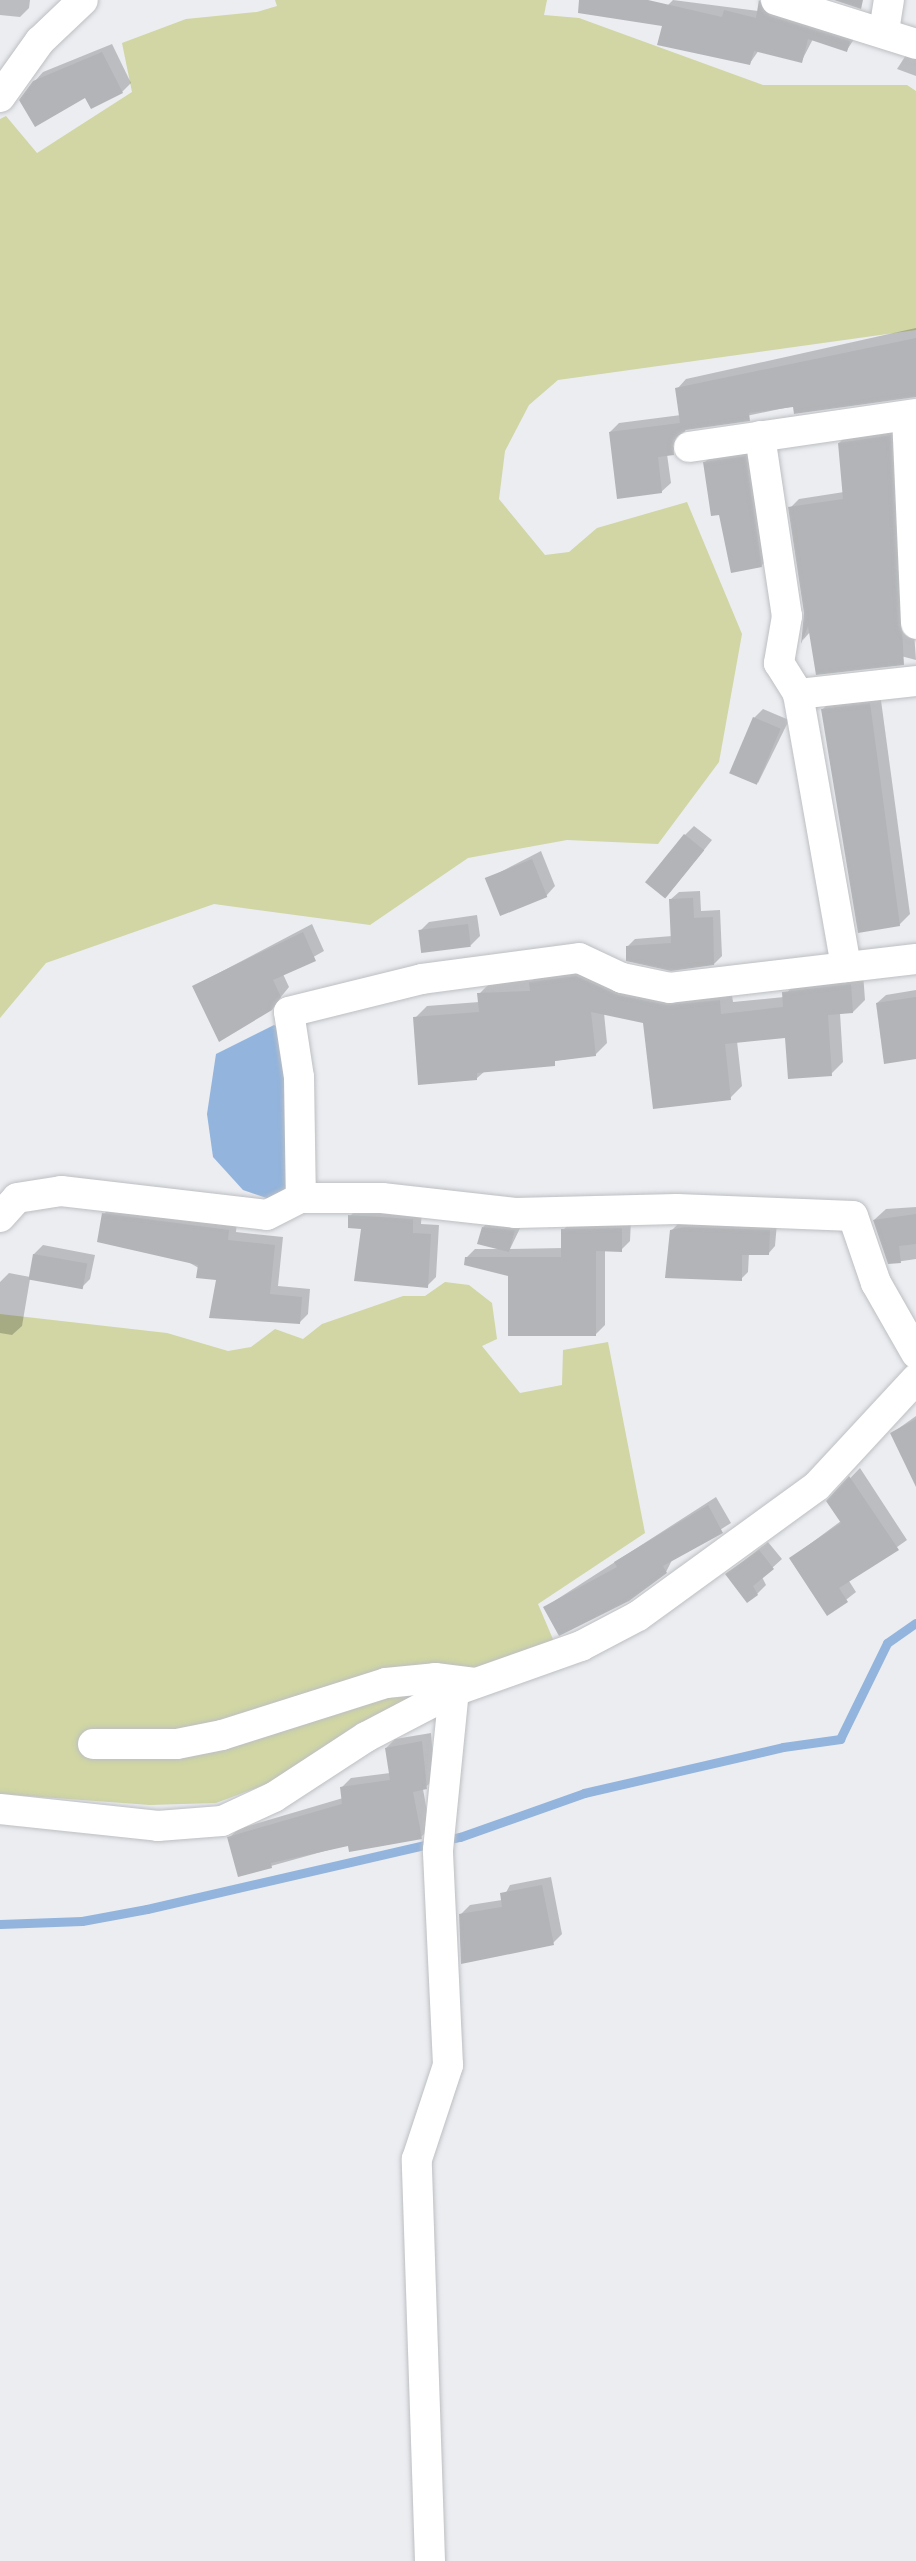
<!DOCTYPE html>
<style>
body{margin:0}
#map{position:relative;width:916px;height:2561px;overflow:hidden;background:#ebedf1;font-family:"Source Sans 3",sans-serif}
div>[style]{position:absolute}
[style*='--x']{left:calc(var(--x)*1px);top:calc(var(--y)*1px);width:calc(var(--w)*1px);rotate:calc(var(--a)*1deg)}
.green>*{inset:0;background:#d1d6a4}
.water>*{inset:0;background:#93b4dc}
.shadow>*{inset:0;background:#0003}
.stream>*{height:9px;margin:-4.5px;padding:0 4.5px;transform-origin:4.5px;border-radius:4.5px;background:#93b4dc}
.building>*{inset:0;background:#b2b4b7;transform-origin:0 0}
.roads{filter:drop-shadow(0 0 2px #bdbfc2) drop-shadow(0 0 2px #bdbfc2)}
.minor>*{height:30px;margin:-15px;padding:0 15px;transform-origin:15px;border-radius:15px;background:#fff}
span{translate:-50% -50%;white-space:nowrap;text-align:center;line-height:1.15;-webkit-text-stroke:4.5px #fff;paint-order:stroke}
</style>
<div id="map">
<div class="green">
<i style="clip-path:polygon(275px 0,547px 0,544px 15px,579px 18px,763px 85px,907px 85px,916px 91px,916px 330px,558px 380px,529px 405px,505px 451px,499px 499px,545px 555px,569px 552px,597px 528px,687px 502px,742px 634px,719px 762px,658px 844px,567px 840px,468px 858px,370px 925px,214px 904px,46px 963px,0 1018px,0 119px,6px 116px,37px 153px,132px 92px,122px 43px,186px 19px,257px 12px,277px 6px)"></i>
<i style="clip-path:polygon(445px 1282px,469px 1285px,492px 1303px,497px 1339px,482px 1346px,520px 1393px,562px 1385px,563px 1350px,608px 1342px,645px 1533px,538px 1604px,555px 1644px,357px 1724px,277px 1780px,216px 1803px,150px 1805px,0 1794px,0 1314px,167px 1333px,228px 1351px,251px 1347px,275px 1329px,303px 1339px,322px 1324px,403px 1296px,425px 1296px)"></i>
</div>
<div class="water">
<i style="clip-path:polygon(274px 1025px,286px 1031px,289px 1194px,272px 1200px,243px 1190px,213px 1157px,207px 1114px,216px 1054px)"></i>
</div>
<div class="shadow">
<i style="clip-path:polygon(0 0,30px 0,29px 8px,20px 17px,0 15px)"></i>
<i style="clip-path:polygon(673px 0,781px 14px,858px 33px,847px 50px,813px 39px,801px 62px,759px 50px,750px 63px,668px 5px)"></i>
<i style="clip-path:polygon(112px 44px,131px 83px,122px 92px,86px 95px,34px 82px,43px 72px)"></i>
<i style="clip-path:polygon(910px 49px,916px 51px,916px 76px,897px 69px)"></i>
<i style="clip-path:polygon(916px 328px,916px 396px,794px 406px,685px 429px,683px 444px,667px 454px,671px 483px,661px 492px,610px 432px,619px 423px,681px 415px,677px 389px,686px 379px)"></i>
<i style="clip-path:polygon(899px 427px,916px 660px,810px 632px,803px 640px,806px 613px,790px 508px,799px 499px,844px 492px,839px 443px,848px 434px)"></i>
<i style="clip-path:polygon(754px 448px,771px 556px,761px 566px,721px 513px,704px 463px,713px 454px)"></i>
<i style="clip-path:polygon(880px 693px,910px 914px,899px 925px,823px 709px,834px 698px)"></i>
<i style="clip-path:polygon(763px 709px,789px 720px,758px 783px,754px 718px)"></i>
<i style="clip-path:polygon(694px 826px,712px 840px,666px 897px,685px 835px)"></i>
<i style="clip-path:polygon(541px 851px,555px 886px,546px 896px,487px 879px)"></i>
<i style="clip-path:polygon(700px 891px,701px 911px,720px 910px,722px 956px,714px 964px,627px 947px,635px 939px,672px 936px,670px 900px,679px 892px)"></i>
<i style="clip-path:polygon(477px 915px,480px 936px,471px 945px,420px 931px,429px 922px)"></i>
<i style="clip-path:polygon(312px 924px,324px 951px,283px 974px,289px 987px,271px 1009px,194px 986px)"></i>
<i style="clip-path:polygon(589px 964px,731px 988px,733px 1002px,784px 997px,796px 981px,863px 973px,865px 1000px,853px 1012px,840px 1013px,843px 1062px,831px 1074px,787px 1036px,737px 1041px,742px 1086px,730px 1098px,644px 1022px,604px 1013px,607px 1043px,595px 1055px,485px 1071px,476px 1079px,415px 1018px,427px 1006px,479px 1002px,479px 994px,491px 982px,533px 980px,542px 971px)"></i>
<i style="clip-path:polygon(916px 990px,916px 1051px,877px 1003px,886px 995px)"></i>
<i style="clip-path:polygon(112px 1205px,237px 1222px,236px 1232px,283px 1237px,278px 1286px,310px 1289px,308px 1314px,299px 1323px,218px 1279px,104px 1214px)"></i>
<i style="clip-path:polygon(359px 1207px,422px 1210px,421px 1224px,439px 1225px,436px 1277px,427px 1286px,350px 1216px)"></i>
<i style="clip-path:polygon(916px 1207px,916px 1259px,889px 1263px,874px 1220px,886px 1209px)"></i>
<i style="clip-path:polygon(493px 1218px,523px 1222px,510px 1249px,563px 1248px,563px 1230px,572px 1221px,631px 1219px,630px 1241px,621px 1250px,605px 1250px,605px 1325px,596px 1334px,509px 1275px,466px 1258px,475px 1249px,498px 1249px,483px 1227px)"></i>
<i style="clip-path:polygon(679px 1223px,777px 1223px,775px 1246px,768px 1254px,749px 1253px,748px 1272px,741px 1279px,672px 1230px)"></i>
<i style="clip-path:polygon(43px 1245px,95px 1255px,90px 1279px,81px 1288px,30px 1279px,22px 1326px,12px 1335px,0 1333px,0 1282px,9px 1273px,30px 1277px,34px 1254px)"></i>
<i style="clip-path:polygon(916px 1416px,916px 1463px,892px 1433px)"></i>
<i style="clip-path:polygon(860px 1468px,907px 1540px,849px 1581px,856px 1592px,828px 1614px,791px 1558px,841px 1521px,828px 1501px)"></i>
<i style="clip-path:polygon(716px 1497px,731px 1523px,672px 1560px,666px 1572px,545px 1607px)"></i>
<i style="clip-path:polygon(768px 1542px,782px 1559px,762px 1577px,766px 1585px,757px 1594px,727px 1574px)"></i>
<i style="clip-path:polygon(431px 1733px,435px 1779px,423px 1789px,430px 1828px,421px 1837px,350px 1844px,271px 1866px,229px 1838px,238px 1829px,343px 1798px,342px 1787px,351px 1778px,390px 1773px,386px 1748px,395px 1739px)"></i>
<i style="clip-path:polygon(551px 1877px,562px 1934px,553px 1943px,461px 1914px,470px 1905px,502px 1900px,510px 1885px)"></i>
</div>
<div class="stream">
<i style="--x:0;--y:1924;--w:82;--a:-2.1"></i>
<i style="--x:82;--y:1921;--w:66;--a:-10.5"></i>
<i style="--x:147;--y:1909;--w:321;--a:-13"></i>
<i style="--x:460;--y:1837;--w:132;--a:-19.5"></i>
<i style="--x:584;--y:1793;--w:204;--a:-13"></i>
<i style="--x:783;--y:1747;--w:58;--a:-8"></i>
<i style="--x:840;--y:1739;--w:107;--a:-63.9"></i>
<i style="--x:887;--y:1643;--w:35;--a:-35"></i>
</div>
<div class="building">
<i style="clip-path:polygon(579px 0,648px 0,722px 17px,724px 10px,756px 18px,759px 0,770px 16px,850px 41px,847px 52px,808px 39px,802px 63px,754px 51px,750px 65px,657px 45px,662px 26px,578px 13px)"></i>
<i style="clip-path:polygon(834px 0,863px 0,861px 9px)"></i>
<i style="clip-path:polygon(102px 52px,123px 93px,91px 109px,85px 98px,35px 127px,19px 100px,33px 81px)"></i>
<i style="clip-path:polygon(916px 338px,916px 397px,794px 414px,793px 407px,749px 413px,750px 421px,686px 430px,673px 440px,674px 455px,658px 457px,662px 493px,617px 499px,609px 432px,680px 423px,675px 388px)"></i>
<i style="clip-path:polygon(891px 435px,904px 665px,816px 675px,808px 626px,801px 644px,804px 613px,788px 507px,843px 499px,838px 443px)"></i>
<i style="clip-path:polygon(746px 456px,762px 567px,731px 573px,719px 515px,711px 516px,703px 462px)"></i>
<i style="clip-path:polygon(870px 703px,900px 926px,858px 933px,821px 709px)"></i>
<i style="left:753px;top:717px;width:30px;height:61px;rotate:23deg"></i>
<i style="left:684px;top:834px;width:26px;height:62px;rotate:39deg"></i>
<i style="left:532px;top:859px;width:41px;height:51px;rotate:68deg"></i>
<i style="clip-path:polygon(693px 898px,694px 918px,713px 917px,714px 965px,671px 971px,626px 961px,626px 946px,671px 943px,669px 899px)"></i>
<i style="left:468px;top:924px;width:23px;height:50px;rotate:83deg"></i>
<i style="clip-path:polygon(303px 932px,316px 961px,273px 980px,281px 997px,272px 1010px,219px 1042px,192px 986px)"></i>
<i style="clip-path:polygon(576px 976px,618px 995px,667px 1005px,720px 1000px,721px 1014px,783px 1007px,782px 992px,851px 984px,853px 1013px,828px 1015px,832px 1076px,788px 1079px,785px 1038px,725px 1044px,731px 1100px,653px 1109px,643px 1023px,591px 1012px,596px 1056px,555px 1061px,555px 1066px,477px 1073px,477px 1080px,418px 1085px,413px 1017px,479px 1012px,477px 993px,530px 991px,529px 982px)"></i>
<i style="clip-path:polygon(916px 997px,916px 1059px,884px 1064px,876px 1003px)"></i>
<i style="clip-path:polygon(102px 1213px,229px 1230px,228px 1240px,275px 1245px,270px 1294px,302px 1297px,300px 1324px,209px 1318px,216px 1280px,196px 1278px,198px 1265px,97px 1242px)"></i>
<i style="clip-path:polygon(916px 1214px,916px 1244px,899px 1246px,901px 1263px,888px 1264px,873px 1220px)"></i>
<i style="clip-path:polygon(348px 1215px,413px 1219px,413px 1233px,431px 1234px,428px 1288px,354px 1281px,361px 1229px,348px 1228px)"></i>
<i style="clip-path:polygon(482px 1227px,515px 1230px,509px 1252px,477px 1244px)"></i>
<i style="clip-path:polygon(685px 1227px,770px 1230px,769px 1255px,742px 1255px,742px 1281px,665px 1278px,670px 1230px)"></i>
<i style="clip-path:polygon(622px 1228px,622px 1252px,596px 1251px,596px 1336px,508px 1336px,508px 1276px,464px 1265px,465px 1257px,561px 1257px,561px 1229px)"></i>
<i style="left:33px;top:1254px;width:55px;height:26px;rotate:10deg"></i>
<i style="clip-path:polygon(916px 1419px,916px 1487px,890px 1433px)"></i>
<i style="clip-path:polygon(849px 1476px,899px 1550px,839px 1588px,848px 1602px,827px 1616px,789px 1558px,841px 1523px,826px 1501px)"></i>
<i style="clip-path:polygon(708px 1505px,723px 1533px,663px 1566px,667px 1573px,629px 1601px,559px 1636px,543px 1607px,617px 1567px,614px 1562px)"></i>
<i style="clip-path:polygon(759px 1550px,774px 1569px,753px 1586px,758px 1595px,747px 1603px,725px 1574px)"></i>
<i style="clip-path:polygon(422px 1741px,427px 1789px,413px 1792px,422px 1839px,349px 1852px,348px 1846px,271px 1863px,272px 1868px,238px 1877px,227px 1837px,342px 1804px,340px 1787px,390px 1780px,385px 1748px)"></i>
<i style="clip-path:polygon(542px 1885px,554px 1945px,461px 1964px,459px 1914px,502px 1907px,500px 1893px)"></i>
</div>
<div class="roads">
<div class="minor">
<i style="--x:776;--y:0;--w:147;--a:17.4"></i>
<i style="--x:884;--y:31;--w:31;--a:-81"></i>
<i style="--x:0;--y:97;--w:69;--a:-54.5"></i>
<i style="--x:40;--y:41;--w:59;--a:-43.6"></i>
<i style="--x:907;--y:416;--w:208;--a:87.5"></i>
<i style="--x:760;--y:436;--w:182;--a:81.5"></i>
<i style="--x:787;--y:616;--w:48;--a:99.7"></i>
<i style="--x:779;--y:663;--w:36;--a:58"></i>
<i style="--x:798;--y:694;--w:277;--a:80"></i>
<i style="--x:689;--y:447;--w:229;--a:-8.3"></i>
<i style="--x:798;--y:694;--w:119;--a:-6.3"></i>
<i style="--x:916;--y:959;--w:248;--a:173.3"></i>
<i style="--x:670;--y:988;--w:49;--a:-168.2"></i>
<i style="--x:622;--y:978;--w:47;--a:-155.1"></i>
<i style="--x:579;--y:958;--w:158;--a:172.4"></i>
<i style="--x:422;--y:979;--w:137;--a:166.1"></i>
<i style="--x:289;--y:1012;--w:66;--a:81.3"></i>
<i style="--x:299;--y:1077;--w:121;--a:89.1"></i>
<i style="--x:301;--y:1198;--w:81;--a:0"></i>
<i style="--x:382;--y:1198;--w:134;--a:6.4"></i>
<i style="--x:515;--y:1213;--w:162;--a:-1.4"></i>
<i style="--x:677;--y:1209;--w:176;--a:2.3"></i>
<i style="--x:853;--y:1216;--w:71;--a:71.1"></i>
<i style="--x:876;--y:1283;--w:81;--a:60.3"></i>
<i style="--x:0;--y:1217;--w:25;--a:-48"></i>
<i style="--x:17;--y:1198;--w:45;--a:-9"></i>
<i style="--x:61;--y:1191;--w:207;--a:6.6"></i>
<i style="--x:267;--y:1215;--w:38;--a:-27"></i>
<i style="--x:93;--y:1744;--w:84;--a:0"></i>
<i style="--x:177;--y:1744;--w:46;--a:-11.3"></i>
<i style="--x:222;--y:1735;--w:172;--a:-17.6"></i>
<i style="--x:386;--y:1683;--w:49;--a:-5.8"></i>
<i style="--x:435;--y:1678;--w:40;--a:7.1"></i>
<i style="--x:0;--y:1809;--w:159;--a:6.1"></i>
<i style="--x:158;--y:1826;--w:64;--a:-4.5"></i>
<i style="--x:222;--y:1821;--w:57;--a:-24.8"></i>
<i style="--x:274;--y:1797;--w:110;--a:-33.1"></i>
<i style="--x:366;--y:1737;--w:99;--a:-27.6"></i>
<i style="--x:454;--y:1691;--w:135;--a:-19.5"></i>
<i style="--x:581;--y:1646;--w:64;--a:-27.8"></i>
<i style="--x:638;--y:1616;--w:221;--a:-36"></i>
<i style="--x:817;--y:1486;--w:146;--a:-47.2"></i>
<i style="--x:430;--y:2561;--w:402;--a:-91.9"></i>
<i style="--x:417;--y:2159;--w:99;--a:-71.7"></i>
<i style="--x:448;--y:2065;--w:215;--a:-92.7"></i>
<i style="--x:438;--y:1850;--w:160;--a:-84.3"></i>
</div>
</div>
</div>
